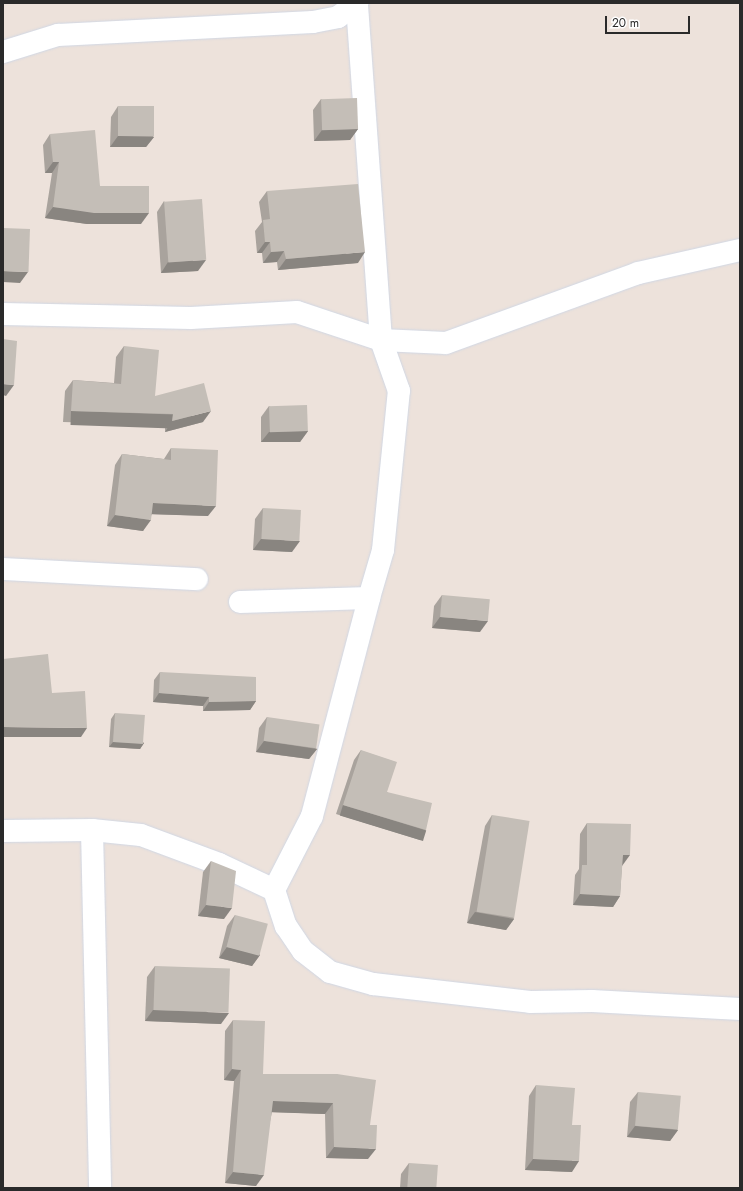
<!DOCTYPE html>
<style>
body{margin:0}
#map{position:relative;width:743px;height:1191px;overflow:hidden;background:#ede2db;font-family:Jost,sans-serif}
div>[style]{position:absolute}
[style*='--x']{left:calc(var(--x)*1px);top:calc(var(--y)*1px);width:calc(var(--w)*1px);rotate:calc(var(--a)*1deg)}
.roads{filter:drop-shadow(0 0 1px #d0d7e4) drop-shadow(0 0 1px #d0d7e4)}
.minor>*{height:22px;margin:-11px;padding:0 11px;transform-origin:11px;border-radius:11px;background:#fff}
.wall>*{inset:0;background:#a9a39d}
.shaded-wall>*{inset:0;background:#898580;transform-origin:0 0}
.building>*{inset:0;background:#c4beb7;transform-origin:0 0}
span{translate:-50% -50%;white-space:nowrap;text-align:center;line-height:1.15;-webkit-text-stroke:3px #fff;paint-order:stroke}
.frame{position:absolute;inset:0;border:4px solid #2a2a2a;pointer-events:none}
.scale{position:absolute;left:605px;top:16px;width:85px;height:18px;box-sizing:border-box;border:2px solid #2a2a2a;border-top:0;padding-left:5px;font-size:12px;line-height:14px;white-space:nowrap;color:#2a2a2a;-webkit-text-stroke:3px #fff;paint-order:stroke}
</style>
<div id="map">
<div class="roads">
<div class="minor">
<i style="--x:3;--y:52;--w:58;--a:-17.2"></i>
<i style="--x:58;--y:35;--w:255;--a:-2.9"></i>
<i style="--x:313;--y:22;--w:25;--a:-11"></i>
<i style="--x:338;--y:17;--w:24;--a:-36"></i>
<i style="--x:3;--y:314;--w:188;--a:1.2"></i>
<i style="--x:191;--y:318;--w:106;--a:-3.2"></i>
<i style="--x:297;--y:312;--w:89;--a:18.4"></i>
<i style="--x:381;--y:340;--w:65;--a:2.6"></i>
<i style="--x:446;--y:343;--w:204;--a:-20"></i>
<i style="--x:638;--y:273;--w:105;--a:-12.7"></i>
<i style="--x:3;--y:569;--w:194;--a:3"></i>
<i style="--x:240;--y:602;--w:129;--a:-1.8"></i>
<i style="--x:369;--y:598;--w:50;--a:-73.7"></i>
<i style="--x:383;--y:550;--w:160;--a:-84.3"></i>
<i style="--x:399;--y:391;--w:54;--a:-109.4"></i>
<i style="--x:381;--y:340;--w:338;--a:-94.1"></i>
<i style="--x:92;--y:830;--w:358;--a:88.7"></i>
<i style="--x:3;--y:831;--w:89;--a:-0.6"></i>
<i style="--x:92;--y:830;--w:49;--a:5.8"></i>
<i style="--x:141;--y:835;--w:83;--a:20.4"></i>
<i style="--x:219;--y:864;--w:61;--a:25.3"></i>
<i style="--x:274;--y:890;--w:38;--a:72"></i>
<i style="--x:286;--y:926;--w:30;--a:56"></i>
<i style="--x:303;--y:951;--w:34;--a:38"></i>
<i style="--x:330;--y:972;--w:45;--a:15.6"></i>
<i style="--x:373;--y:984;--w:158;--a:6.5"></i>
<i style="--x:530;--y:1002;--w:62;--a:-0.9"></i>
<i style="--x:592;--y:1001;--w:148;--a:3.1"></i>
<i style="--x:274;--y:890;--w:83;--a:-62.8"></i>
<i style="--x:312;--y:816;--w:225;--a:-75.3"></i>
</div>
</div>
<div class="wall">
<i style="clip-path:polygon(321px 99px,358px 129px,350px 140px,314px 141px,313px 110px)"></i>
<i style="clip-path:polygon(118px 106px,154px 137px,146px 147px,110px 147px,111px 117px)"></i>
<i style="clip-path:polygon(50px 134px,100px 186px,141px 224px,87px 224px,45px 218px,52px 173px,45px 173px,43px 145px)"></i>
<i style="clip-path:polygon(267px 191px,358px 263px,278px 270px,277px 262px,263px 263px,262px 253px,257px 253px,255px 231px,262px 222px,259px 202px)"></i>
<i style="clip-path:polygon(164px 201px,198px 271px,161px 273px,157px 212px)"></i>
<i style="clip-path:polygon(124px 346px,155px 396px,203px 422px,165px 432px,165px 425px,63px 422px,65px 391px,73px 380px,114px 383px,116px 357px)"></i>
<i style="clip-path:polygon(269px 406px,308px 431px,300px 442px,261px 442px,261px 417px)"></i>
<i style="clip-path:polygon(171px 448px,208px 516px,152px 514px,143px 531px,107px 526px,115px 465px,122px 454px,164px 459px)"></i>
<i style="clip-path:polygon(263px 508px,292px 552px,253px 550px,255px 519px)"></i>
<i style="clip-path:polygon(442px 595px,480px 632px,432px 628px,434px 606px)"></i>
<i style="clip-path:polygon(160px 672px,256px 701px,250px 710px,203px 711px,203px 706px,153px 702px,154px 680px)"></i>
<i style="clip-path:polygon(115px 713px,144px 743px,140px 749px,109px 747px,111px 719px)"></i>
<i style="clip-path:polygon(267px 717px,317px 749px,309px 759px,256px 752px,259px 728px)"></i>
<i style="clip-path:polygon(361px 750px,387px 792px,426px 830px,420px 840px,336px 814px,354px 760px)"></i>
<i style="clip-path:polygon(492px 815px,514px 919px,506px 930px,467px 923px,485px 826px)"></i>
<i style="clip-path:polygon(587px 823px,622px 866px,620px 896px,613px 907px,573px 905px,575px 875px,579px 869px,580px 834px)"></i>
<i style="clip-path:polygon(211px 861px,224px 919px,198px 916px,203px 872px)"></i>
<i style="clip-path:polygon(235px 915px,260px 955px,252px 966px,219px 958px,227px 926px)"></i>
<i style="clip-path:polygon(155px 966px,221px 1024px,145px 1021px,147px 977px)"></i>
<i style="clip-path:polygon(233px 1020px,263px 1074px,337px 1074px,370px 1125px,368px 1159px,326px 1158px,325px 1114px,272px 1112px,256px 1186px,225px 1183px,234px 1081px,224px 1080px,225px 1031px)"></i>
<i style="clip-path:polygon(536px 1085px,572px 1125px,572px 1172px,525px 1170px,529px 1096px)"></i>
<i style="clip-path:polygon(638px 1092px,678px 1130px,670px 1141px,627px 1137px,630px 1102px)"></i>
<i style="clip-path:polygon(409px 1163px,437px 1188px,400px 1188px,401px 1174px)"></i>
</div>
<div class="shaded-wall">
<i style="clip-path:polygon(358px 129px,350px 140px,314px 141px,322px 130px)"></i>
<i style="clip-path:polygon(118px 136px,154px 137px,146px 147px,110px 147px)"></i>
<i style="clip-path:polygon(53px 162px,59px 162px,52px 173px,45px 173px)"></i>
<i style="clip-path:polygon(53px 207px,149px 213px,141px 224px,87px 224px,45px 218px)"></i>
<i style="clip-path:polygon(265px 242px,270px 242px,262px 253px,257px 253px)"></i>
<i style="clip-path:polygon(284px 251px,277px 262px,263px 263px,271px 252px)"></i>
<i style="clip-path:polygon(365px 252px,358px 263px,278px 270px,286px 259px)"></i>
<i style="clip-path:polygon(206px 260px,198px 271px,161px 273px,168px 262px)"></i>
<i style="clip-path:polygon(3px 271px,28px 272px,20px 283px,3px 282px)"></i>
<i style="clip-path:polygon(3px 384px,14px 385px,6px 396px,3px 395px)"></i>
<i style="left:71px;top:411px;width:102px;height:14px;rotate:2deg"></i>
<i style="clip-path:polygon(211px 411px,203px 422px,165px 432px,172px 421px)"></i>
<i style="clip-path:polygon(308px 431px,300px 442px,261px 442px,269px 432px)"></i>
<i style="clip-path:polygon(153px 503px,216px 506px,208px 516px,145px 514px)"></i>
<i style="clip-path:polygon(115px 515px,151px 520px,143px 531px,107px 526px)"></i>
<i style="clip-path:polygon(261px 539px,300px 541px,292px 552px,253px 550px)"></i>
<i style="clip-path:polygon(440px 617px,488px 621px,480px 632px,432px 628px)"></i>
<i style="clip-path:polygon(159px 693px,209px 697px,203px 706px,153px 702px)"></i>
<i style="clip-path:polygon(256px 701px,250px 710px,203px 711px,209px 702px)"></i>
<i style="clip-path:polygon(3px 727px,87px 728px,81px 737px,3px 737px)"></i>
<i style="clip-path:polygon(264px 741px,317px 749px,309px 759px,256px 752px)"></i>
<i style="clip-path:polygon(113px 742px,144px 743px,140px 749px,109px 747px)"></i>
<i style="left:343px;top:805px;width:87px;height:11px;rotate:17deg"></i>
<i style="clip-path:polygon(623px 855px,630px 855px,622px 866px,615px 866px)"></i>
<i style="clip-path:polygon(580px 894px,620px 896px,613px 907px,573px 905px)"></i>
<i style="clip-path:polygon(206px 905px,232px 908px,224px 919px,198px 916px)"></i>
<i style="clip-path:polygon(475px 912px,514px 919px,506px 930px,467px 923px)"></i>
<i style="clip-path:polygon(227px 947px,260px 955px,252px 966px,219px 958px)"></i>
<i style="clip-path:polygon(153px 1010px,229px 1013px,221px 1024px,145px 1021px)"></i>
<i style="clip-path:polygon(232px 1069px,241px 1070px,234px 1081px,224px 1080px)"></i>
<i style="clip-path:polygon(273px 1101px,333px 1103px,325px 1114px,265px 1112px)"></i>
<i style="clip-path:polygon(635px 1126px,678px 1130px,670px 1141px,627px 1137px)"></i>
<i style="clip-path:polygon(334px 1147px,376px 1149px,368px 1159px,326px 1158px)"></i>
<i style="clip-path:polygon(533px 1159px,579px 1161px,572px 1172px,525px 1170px)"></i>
<i style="clip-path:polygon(233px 1172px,264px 1175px,256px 1186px,225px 1183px)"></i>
</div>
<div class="building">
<i style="left:357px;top:98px;width:31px;height:36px;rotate:88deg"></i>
<i style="left:118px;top:106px;width:36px;height:30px"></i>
<i style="clip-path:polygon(95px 130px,100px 186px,149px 186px,149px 213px,94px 213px,53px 207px,59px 162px,53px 162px,50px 134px)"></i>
<i style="clip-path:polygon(358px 184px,365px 252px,286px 259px,284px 251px,271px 252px,270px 242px,265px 242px,263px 220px,270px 219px,267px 191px)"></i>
<i style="left:202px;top:199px;width:61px;height:38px;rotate:86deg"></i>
<i style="left:3px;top:228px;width:27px;height:43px;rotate:2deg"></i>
<i style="clip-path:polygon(3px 339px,17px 341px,14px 385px,3px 384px)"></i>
<i style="clip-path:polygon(124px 346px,159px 350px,155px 396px,204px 383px,211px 411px,172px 421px,173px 414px,71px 411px,73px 380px,121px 384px)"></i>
<i style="left:307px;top:405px;width:26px;height:38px;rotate:88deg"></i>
<i style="clip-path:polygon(171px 448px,218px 450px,216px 506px,153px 503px,151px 520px,115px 515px,122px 454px,171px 460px)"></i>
<i style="left:263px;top:508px;width:38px;height:31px;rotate:3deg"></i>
<i style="left:442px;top:595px;width:48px;height:22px;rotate:5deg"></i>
<i style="clip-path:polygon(48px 654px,52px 693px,85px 691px,87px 728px,3px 727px,3px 659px)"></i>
<i style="clip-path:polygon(160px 672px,256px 677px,256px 701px,209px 702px,209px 697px,159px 693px)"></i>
<i style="left:115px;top:713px;width:30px;height:29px;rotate:4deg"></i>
<i style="left:267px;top:717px;width:53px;height:24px;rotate:8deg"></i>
<i style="clip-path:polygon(361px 750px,397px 762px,387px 792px,432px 803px,426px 830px,343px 805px)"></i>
<i style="left:492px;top:815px;width:38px;height:98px;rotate:9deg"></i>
<i style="clip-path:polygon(587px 823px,631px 824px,630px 855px,623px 855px,620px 896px,580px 894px,582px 865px,587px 865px)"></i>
<i style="clip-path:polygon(211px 861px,236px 871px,232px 908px,206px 905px)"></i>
<i style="left:235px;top:915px;width:34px;height:33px;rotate:15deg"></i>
<i style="left:155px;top:966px;width:75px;height:44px;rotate:2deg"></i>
<i style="clip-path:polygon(233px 1020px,265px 1021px,263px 1074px,337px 1074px,376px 1080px,370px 1125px,377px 1125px,376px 1149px,334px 1147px,333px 1103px,273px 1101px,264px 1175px,233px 1172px,241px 1070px,232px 1069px)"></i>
<i style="clip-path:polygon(536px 1085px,575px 1088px,572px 1125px,581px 1125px,579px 1161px,533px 1159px)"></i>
<i style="left:638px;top:1092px;width:43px;height:34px;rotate:5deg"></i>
<i style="left:409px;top:1163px;width:29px;height:25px;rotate:4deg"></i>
</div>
<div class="frame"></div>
<div class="scale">20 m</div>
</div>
